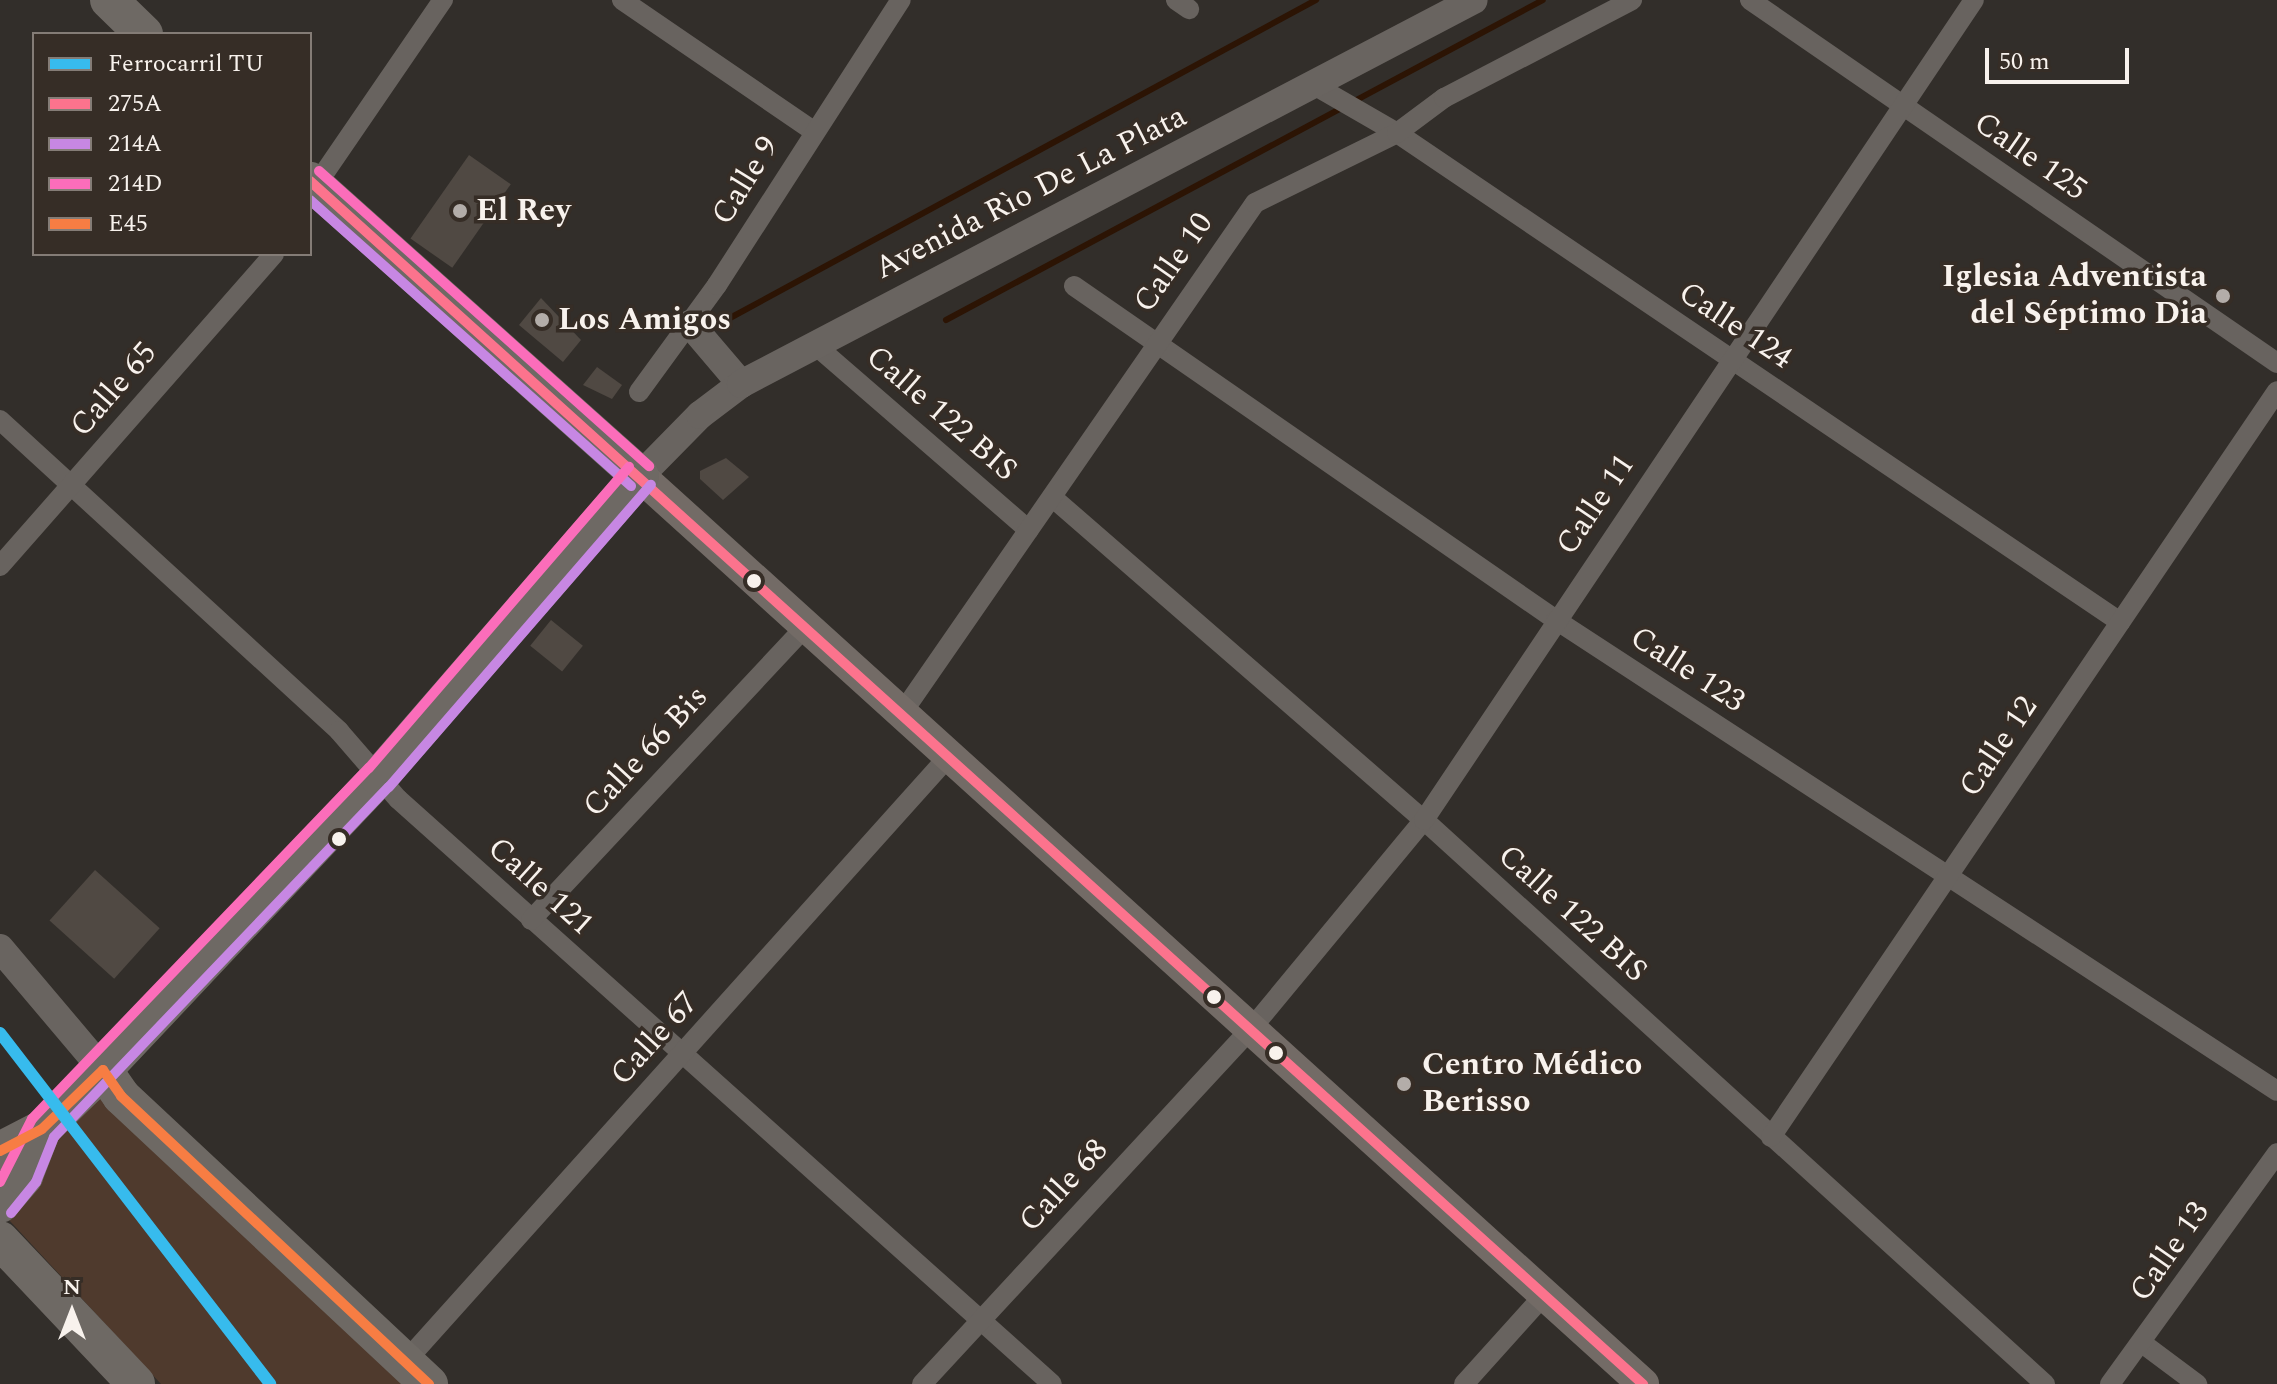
<!DOCTYPE html>
<meta charset="utf-8">
<style>
body{margin:0}
#map{position:relative;width:2277px;height:1384px;overflow:hidden;background:#322e2a;font-family:Spectral,serif}
div>[style]{position:absolute}
[style*='--x']{left:calc(var(--x)*1px);top:calc(var(--y)*1px);width:calc(var(--w)*1px);rotate:calc(var(--a)*1deg)}
.green>*{inset:0;background:#4f3a2d}
.stream>*{height:6px;margin:-3px;padding:0 3px;transform-origin:3px;border-radius:3px;background:#2c1404}
.building>*{inset:0;background:#504943;transform-origin:0 0}
.street>*{height:20px;margin:-10px;padding:0 10px;transform-origin:10px;border-radius:10px;background:#68635f}
.secondary>*{height:28px;margin:-14px;padding:0 14px;transform-origin:14px;border-radius:14px;background:#696460}
.primary>*{height:32px;margin:-16px;padding:0 16px;transform-origin:16px;border-radius:16px;background:#736b66}
.highway>*{height:38px;margin:-19px;padding:0 19px;transform-origin:19px;border-radius:19px;background:#6e6964}
.bus-1>*{height:10px;margin:-5px;padding:0 5px;transform-origin:5px;border-radius:5px;background:#fc738d}
.bus-2>*{height:10px;margin:-5px;padding:0 5px;transform-origin:5px;border-radius:5px;background:#c787e3}
.bus-3>*{height:10px;margin:-5px;padding:0 5px;transform-origin:5px;border-radius:5px;background:#fb6dba}
.bus-4>*{height:10px;margin:-5px;padding:0 5px;transform-origin:5px;border-radius:5px;background:#f77d43}
.rail-1>*{height:12px;margin:-6px;padding:0 6px;transform-origin:6px;border-radius:6px;background:#37bbed}
.dots>*{width:22px;height:22px;translate:-50% -50%;box-sizing:border-box;border:4px solid #362d26;border-radius:50%}
span{translate:-50% -50%;white-space:nowrap;text-align:center;line-height:1.15;-webkit-text-stroke:7px #362d26;paint-order:stroke}
.street-label{font-size:32px;color:#f8f2ed}
.poi-label{font-size:32px;color:#f8f2ed;font-weight:700}
.left{translate:0 -50%;text-align:left}
.right{translate:-100% -50%;text-align:right}
.legend{position:absolute;left:32px;top:32px;width:280px;height:224px;box-sizing:border-box;background:#362d26;border:2px solid #847c76;margin:0;padding:10px 14px;list-style:none;font-size:24px;color:#f8f2ed}
.legend li{display:flex;align-items:center;gap:16px;height:40px}
.legend b{width:40px;border:2px solid #847c76}
.north{position:absolute;left:32px;top:1272px;width:80px;height:80px;-webkit-text-stroke:6px #362d26;paint-order:stroke;rotate:0deg;font-size:22px;font-weight:700;line-height:32px;text-align:center;color:#f8f2ed}
.north::after{content:'';display:block;margin:auto;width:28px;height:36px;background:#f8f2ed;clip-path:polygon(50% 0,100% 100%,50% 72%,0 100%)}
.scale{position:absolute;left:1985px;top:48px;width:144px;height:36px;box-sizing:border-box;border:4px solid #f8f2ed;border-top:0;padding-left:10px;font-size:24px;line-height:28px;white-space:nowrap;color:#f8f2ed;-webkit-text-stroke:6px #362d26;paint-order:stroke}
</style>
<div id="map">
<div class="green">
<i style="clip-path:polygon(98px 1096px,405px 1384px,161px 1384px,9px 1220px,39px 1183px,57px 1136px)"></i>
</div>
<div class="stream">
<i style="--x:730;--y:318;--w:667;--a:-28.49"></i>
<i style="--x:946;--y:320;--w:677;--a:-28.19"></i>
</div>
<div class="building">
<i style="left:469px;top:155px;width:51px;height:102px;rotate:35deg"></i>
<i style="clip-path:polygon(541px 298px,581px 340px,563px 362px,519px 325px)"></i>
<i style="clip-path:polygon(597px 367px,622px 385px,612px 399px,583px 385px)"></i>
<i style="clip-path:polygon(726px 458px,749px 477px,723px 500px,700px 479px,700px 471px)"></i>
<i style="left:551px;top:620px;width:41px;height:33px;rotate:39deg"></i>
<i style="left:95px;top:870px;width:87px;height:68px;rotate:42deg"></i>
</div>
<div class="street">
<i style="--x:622;--y:0;--w:232;--a:34.4"></i>
<i style="--x:1176;--y:0;--w:16;--a:35"></i>
<i style="--x:1750;--y:0;--w:640;--a:34.56"></i>
<i style="--x:1314;--y:85;--w:96;--a:30"></i>
<i style="--x:1397;--y:133;--w:873;--a:34.07"></i>
<i style="--x:312;--y:191;--w:232;--a:-55.6"></i>
<i style="--x:1074;--y:286;--w:586;--a:34.72"></i>
<i style="--x:1556;--y:620;--w:861;--a:33.15"></i>
<i style="--x:814;--y:344;--w:284;--a:40.9"></i>
<i style="--x:639;--y:392;--w:132;--a:-53.9"></i>
<i style="--x:717;--y:285;--w:339;--a:-57.2"></i>
<i style="--x:0;--y:420;--w:460;--a:42.5"></i>
<i style="--x:339;--y:731;--w:90;--a:49.1"></i>
<i style="--x:398;--y:799;--w:877;--a:41.81"></i>
<i style="--x:1052;--y:497;--w:493;--a:41"></i>
<i style="--x:1424;--y:820;--w:839;--a:42.25"></i>
<i style="--x:0;--y:566;--w:415;--a:-48.7"></i>
<i style="--x:902;--y:713;--w:620;--a:-55.31"></i>
<i style="--x:1255;--y:203;--w:158;--a:-26.2"></i>
<i style="--x:1397;--y:133;--w:59;--a:-36.7"></i>
<i style="--x:1444;--y:98;--w:212;--a:-27.5"></i>
<i style="--x:531;--y:920;--w:403;--a:-46.9"></i>
<i style="--x:1771;--y:1137;--w:901;--a:-55.85"></i>
<i style="--x:2142;--y:1343;--w:69;--a:36.7"></i>
<i style="--x:405;--y:1362;--w:814;--a:-48.09"></i>
<i style="--x:922;--y:1384;--w:484;--a:-47.2"></i>
<i style="--x:1251;--y:1029;--w:271;--a:-50.4"></i>
<i style="--x:1424;--y:820;--w:987;--a:-56.15"></i>
<i style="--x:1464;--y:1384;--w:120;--a:-48"></i>
<i style="--x:2110;--y:1384;--w:285;--a:-54.1"></i>
</div>
<div class="secondary">
<i style="--x:690;--y:324;--w:79;--a:49.6"></i>
<i style="--x:640;--y:476;--w:86;--a:-45.5"></i>
<i style="--x:700;--y:415;--w:51;--a:-37.1"></i>
<i style="--x:741;--y:384;--w:827;--a:-27.65"></i>
<i style="--x:0;--y:948;--w:160;--a:49.8"></i>
</div>
<div class="primary">
<i style="--x:640;--y:476;--w:1353;--a:42.15"></i>
</div>
<div class="highway">
<i style="--x:109;--y:0;--w:49;--a:44.2"></i>
<i style="--x:103;--y:1070;--w:32;--a:55"></i>
<i style="--x:121;--y:1096;--w:422;--a:43.1"></i>
<i style="--x:0;--y:1151;--w:47;--a:-27.6"></i>
<i style="--x:42;--y:1129;--w:85;--a:-44"></i>
<i style="--x:103;--y:1070;--w:403;--a:-46.7"></i>
<i style="--x:379;--y:777;--w:398;--a:-49.1"></i>
<i style="--x:640;--y:476;--w:443;--a:-138.2"></i>
<i style="--x:0;--y:1204;--w:37;--a:-49"></i>
<i style="--x:24;--y:1176;--w:50;--a:-69"></i>
<i style="--x:0;--y:1240;--w:198;--a:46.6"></i>
</div>
<div class="bus-1">
<i style="--x:310;--y:181;--w:1796;--a:42.07"></i>
</div>
<div class="bus-2">
<i style="--x:310;--y:200;--w:430;--a:41.7"></i>
<i style="--x:11;--y:1213;--w:40;--a:-51"></i>
<i style="--x:36;--y:1182;--w:48;--a:-68.2"></i>
<i style="--x:54;--y:1137;--w:484;--a:-46.3"></i>
<i style="--x:389;--y:787;--w:400;--a:-49.1"></i>
</div>
<div class="bus-3">
<i style="--x:319;--y:171;--w:443;--a:41.8"></i>
<i style="--x:0;--y:1182;--w:71;--a:-63.1"></i>
<i style="--x:32;--y:1119;--w:487;--a:-46.2"></i>
<i style="--x:369;--y:768;--w:398;--a:-49.2"></i>
</div>
<div class="bus-4">
<i style="--x:0;--y:1151;--w:47;--a:-27.6"></i>
<i style="--x:42;--y:1129;--w:85;--a:-44"></i>
<i style="--x:103;--y:1070;--w:32;--a:55"></i>
<i style="--x:121;--y:1096;--w:422;--a:43.1"></i>
</div>
<div class="rail-1">
<i style="--x:0;--y:1033;--w:443;--a:52.4"></i>
</div>
<div class="dots">
<i style="left:460px;top:211px;background:#b3ada9"></i>
<i style="left:2223px;top:296px;background:#b3ada9"></i>
<i style="left:542px;top:320px;background:#b3ada9"></i>
<i style="left:754px;top:581px;background:#f8f2ed"></i>
<i style="left:339px;top:839px;background:#f8f2ed"></i>
<i style="left:1214px;top:997px;background:#f8f2ed"></i>
<i style="left:1276px;top:1053px;background:#f8f2ed"></i>
<i style="left:1404px;top:1084px;background:#b3ada9"></i>
</div>
<div class="street-label">
<span style="left:2030px;top:157px;rotate:35deg">Calle 125</span>
<span style="left:746px;top:181px;rotate:-58deg">Calle 9</span>
<span style="left:1031px;top:193px;rotate:-27deg">Avenida Rìo De La Plata</span>
<span style="left:1174px;top:263px;rotate:-55deg">Calle 10</span>
<span style="left:1735px;top:326px;rotate:34deg">Calle 124</span>
<span style="left:114px;top:390px;rotate:-49deg">Calle 65</span>
<span style="left:941px;top:414px;rotate:41deg">Calle 122 BIS</span>
<span style="left:1596px;top:505px;rotate:-56deg">Calle 11</span>
<span style="left:1687px;top:670px;rotate:33deg">Calle 123</span>
<span style="left:1999px;top:747px;rotate:-56deg">Calle 12</span>
<span style="left:646px;top:752px;rotate:-47deg">Calle 66 Bis</span>
<span style="left:540px;top:887px;rotate:42deg">Calle 121</span>
<span style="left:1572px;top:914px;rotate:42deg">Calle 122 BIS</span>
<span style="left:655px;top:1039px;rotate:-48deg">Calle 67</span>
<span style="left:1064px;top:1186px;rotate:-47deg">Calle 68</span>
<span style="left:2170px;top:1252px;rotate:-55deg">Calle 13</span>
</div>
<div class="poi-label">
<span class="left" style="left:476px;top:211px">El Rey</span>
<span class="right" style="left:2207px;top:296px">Iglesia Adventista<br>del Séptimo Dia</span>
<span class="left" style="left:558px;top:320px">Los Amigos</span>
<span class="left" style="left:1422px;top:1084px">Centro Médico<br>Berisso</span>
</div>
<ul class="legend">
<li><b style="height:10px;background:#37bbed"></b>Ferrocarril TU</li>
<li><b style="height:10px;background:#fc738d"></b>275A</li>
<li><b style="height:10px;background:#c787e3"></b>214A</li>
<li><b style="height:10px;background:#fb6dba"></b>214D</li>
<li><b style="height:10px;background:#f77d43"></b>E45</li>
</ul>
<div class="north">N</div>
<div class="scale">50 m</div>
</div>
